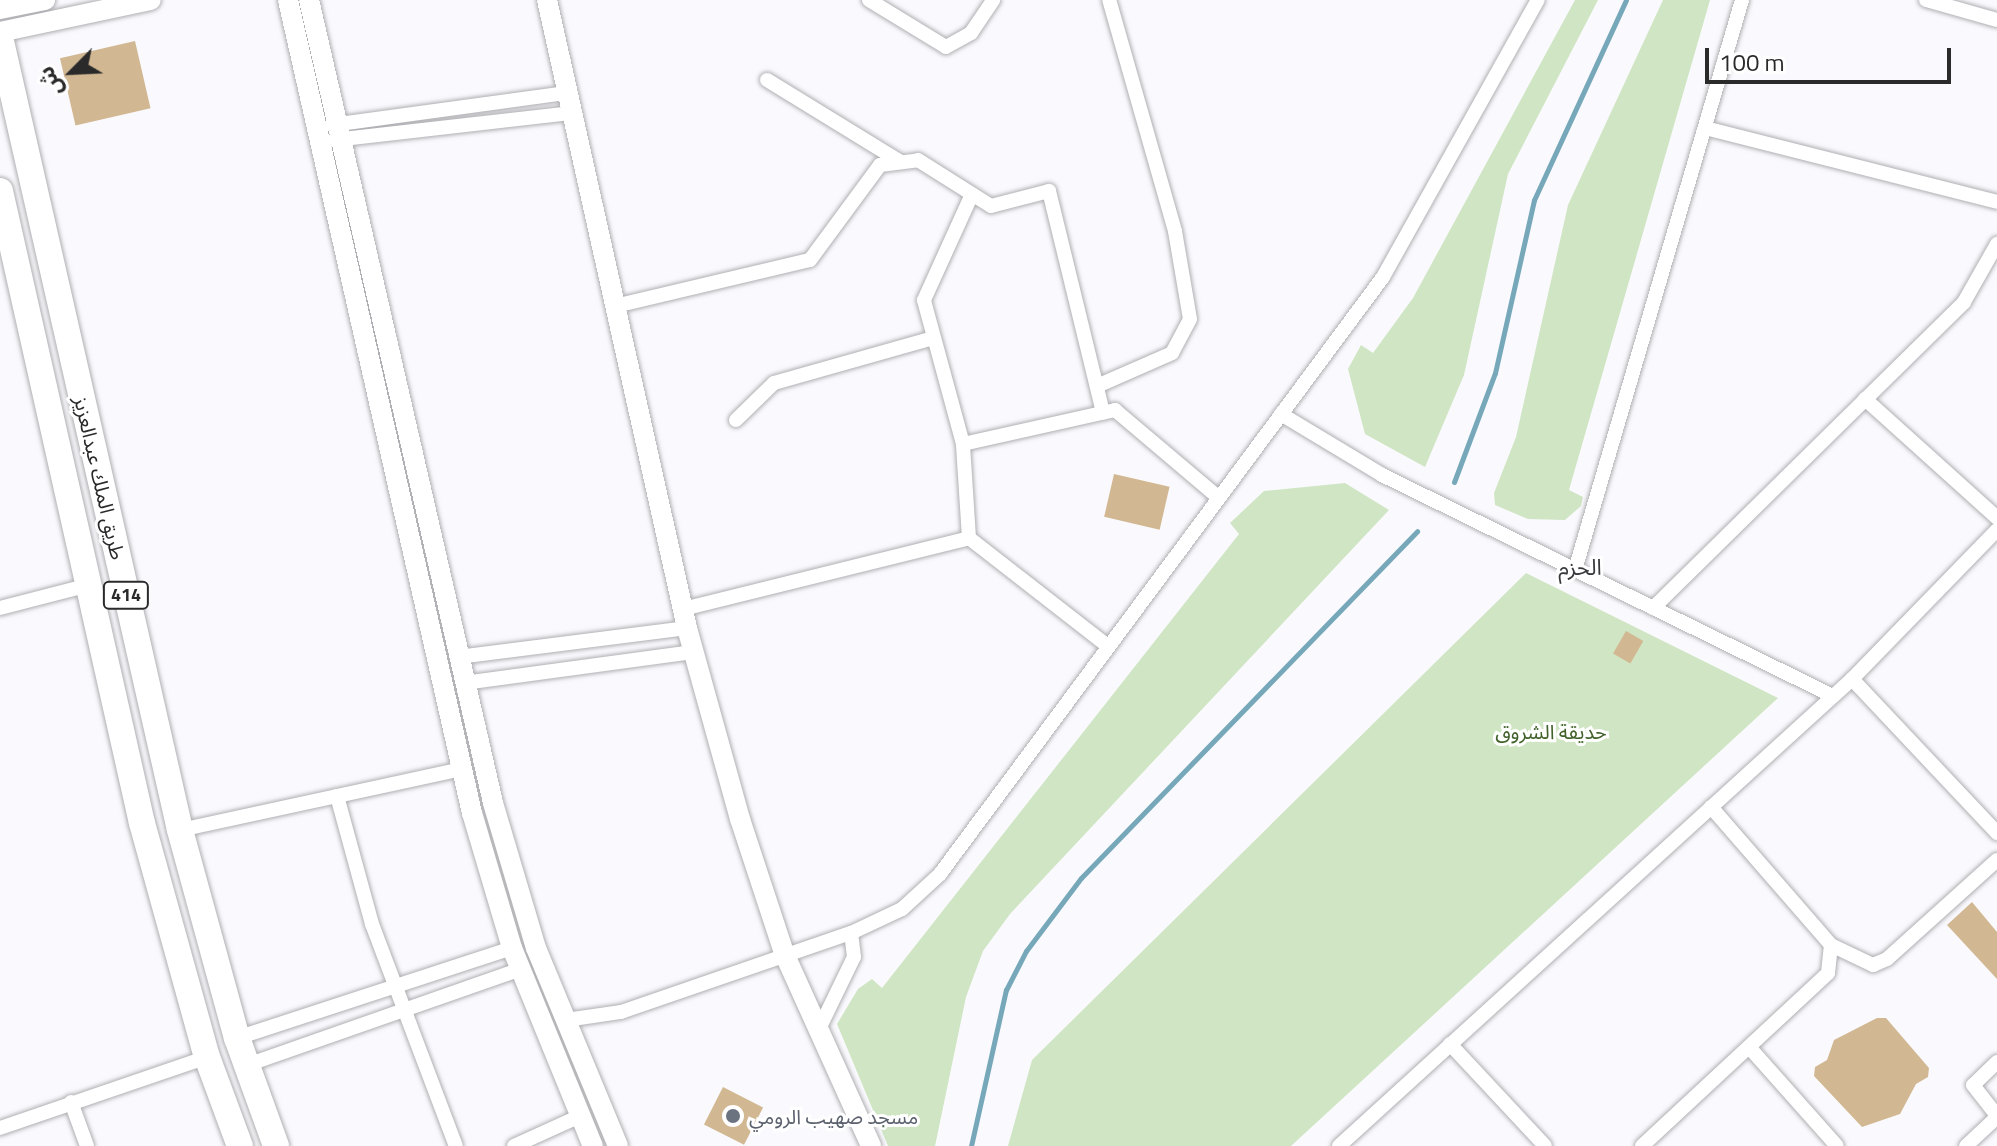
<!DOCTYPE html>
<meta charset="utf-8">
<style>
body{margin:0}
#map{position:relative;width:1997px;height:1146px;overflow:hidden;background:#fafafe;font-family:"Titillium Web","Noto Sans Arabic",sans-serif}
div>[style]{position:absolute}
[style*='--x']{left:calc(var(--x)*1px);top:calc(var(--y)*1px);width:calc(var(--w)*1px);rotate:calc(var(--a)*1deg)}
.green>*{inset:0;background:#d0e5c3}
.stream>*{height:5px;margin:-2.5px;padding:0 2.5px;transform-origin:2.5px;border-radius:2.5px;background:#76a8ba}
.building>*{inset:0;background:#d2b892;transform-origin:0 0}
.roads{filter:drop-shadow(0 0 2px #afafb3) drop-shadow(0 0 2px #afafb3)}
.street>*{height:14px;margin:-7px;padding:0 7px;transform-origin:7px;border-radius:7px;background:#fff}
.secondary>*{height:20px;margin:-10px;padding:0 10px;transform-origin:10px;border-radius:10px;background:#fff}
.highway>*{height:26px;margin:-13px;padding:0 13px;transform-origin:13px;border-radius:13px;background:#fff}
.dots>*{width:22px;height:22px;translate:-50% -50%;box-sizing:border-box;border:4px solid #fff;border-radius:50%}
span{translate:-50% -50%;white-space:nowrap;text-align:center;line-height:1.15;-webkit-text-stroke:6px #fff;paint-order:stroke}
.shield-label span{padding:2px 6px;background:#fff;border:2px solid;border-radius:6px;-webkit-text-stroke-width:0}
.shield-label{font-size:18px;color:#2a2a2b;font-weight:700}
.street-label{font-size:20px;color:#2a2a2b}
.park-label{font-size:20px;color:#41612a}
.worship-label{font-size:20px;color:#5b616d}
.left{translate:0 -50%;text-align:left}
.neighbourhood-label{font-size:22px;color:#38393c}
.north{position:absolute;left:32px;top:32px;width:80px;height:80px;-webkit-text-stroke:6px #fff;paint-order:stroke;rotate:246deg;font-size:22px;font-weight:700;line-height:32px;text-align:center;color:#2a2a2b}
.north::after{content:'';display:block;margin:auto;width:28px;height:36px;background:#2a2a2b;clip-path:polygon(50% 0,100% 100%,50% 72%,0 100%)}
.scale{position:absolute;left:1705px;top:48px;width:246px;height:36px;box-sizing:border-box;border:4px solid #2a2a2b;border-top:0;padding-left:10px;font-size:24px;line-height:28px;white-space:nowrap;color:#2a2a2b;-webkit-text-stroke:6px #fff;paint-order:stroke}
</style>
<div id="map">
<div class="green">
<i style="clip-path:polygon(1575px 0,1598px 0,1508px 174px,1464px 375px,1425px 467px,1365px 434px,1348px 369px,1361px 345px,1373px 353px,1413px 298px)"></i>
<i style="clip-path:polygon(1663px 0,1710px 0,1569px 490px,1583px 497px,1581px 506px,1565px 520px,1528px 519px,1495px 505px,1494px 493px,1516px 437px,1568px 205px)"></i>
<i style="clip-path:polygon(1345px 483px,1389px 510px,1010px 914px,983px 951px,966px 997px,935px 1146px,888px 1146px,837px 1024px,858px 989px,872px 979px,882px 988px,1239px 534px,1230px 523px,1264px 491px)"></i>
<i style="clip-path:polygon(1526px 573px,1778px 698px,1291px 1146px,1008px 1146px,1032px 1060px)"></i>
</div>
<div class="stream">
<i style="--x:1454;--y:482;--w:116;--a:-69.4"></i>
<i style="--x:1495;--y:373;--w:177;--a:-77.3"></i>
<i style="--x:1534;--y:200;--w:220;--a:-65.3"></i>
<i style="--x:971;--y:1146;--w:160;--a:-77.4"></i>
<i style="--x:1006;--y:990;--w:44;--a:-62.9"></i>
<i style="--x:1026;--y:951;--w:91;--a:-53"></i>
<i style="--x:1081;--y:878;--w:483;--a:-45.9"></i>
</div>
<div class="building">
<i style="left:135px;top:41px;width:69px;height:77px;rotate:77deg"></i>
<i style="left:1114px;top:474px;width:57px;height:44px;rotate:13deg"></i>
<i style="left:1626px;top:631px;width:20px;height:26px;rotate:30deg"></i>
<i style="clip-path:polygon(1972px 902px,1997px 932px,1997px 979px,1947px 925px)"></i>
<i style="clip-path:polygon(1877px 1018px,1886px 1018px,1929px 1068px,1928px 1077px,1916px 1084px,1900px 1114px,1862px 1127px,1814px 1076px,1815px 1067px,1827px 1060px,1834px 1040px)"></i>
<i style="left:723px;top:1087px;width:45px;height:42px;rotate:27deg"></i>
</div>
<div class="roads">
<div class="street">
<i style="--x:869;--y:0;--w:90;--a:31.4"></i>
<i style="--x:946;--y:47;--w:29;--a:-29"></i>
<i style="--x:971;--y:33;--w:40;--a:-56"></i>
<i style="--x:1926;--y:0;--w:74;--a:15.7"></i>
<i style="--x:767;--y:80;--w:157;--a:31.5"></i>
<i style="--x:332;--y:125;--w:237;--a:-7.8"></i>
<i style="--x:1705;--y:128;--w:301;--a:14.2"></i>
<i style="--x:334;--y:140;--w:240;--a:-6.5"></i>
<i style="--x:615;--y:306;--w:200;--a:-13.3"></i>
<i style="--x:810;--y:260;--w:118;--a:-53.6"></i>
<i style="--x:880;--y:165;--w:38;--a:-7"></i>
<i style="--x:918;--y:160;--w:86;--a:32.2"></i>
<i style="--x:991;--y:206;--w:60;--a:-14.5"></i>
<i style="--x:1049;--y:191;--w:228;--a:76.3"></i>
<i style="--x:1097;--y:386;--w:82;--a:-23.7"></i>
<i style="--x:1172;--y:353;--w:38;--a:-62"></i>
<i style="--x:1190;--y:319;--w:89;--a:-99.7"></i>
<i style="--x:1175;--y:231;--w:240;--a:-105.9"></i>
<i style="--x:1865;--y:399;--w:178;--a:42"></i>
<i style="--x:1281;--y:414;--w:118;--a:31.1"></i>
<i style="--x:1382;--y:475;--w:502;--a:26.11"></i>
<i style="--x:736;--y:420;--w:53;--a:-44.2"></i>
<i style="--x:774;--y:383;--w:161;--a:-15.8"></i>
<i style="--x:963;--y:444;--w:149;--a:-105.2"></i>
<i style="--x:924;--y:300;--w:116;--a:-65.6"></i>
<i style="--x:969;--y:538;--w:94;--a:-93.7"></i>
<i style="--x:963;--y:444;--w:156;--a:-12.6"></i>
<i style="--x:1115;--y:410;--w:136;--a:40.2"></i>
<i style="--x:1575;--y:570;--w:594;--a:-73.67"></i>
<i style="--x:0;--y:608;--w:92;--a:-14.5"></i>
<i style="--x:1653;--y:608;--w:436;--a:-44.5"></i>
<i style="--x:1964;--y:302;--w:67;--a:-60.4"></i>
<i style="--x:683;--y:609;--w:295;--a:-13.9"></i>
<i style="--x:969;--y:538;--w:177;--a:37.9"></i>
<i style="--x:458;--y:657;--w:231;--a:-7.2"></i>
<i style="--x:1852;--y:679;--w:212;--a:46.7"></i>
<i style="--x:464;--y:683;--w:231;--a:-7.7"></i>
<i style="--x:337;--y:796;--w:133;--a:74.7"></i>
<i style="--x:372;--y:924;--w:237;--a:69.3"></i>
<i style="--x:180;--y:830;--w:289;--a:-12.2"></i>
<i style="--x:1831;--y:945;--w:47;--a:25.5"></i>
<i style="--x:1873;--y:965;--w:15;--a:-23"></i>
<i style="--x:1887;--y:959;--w:148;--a:-42"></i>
<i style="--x:566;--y:1020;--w:56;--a:-8.3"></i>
<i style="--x:621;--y:1012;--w:243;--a:-19"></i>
<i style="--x:851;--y:933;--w:56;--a:-25.2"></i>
<i style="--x:902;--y:909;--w:52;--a:-42.6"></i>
<i style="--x:940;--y:874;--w:743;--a:-53.42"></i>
<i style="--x:1383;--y:277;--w:317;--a:-60.8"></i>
<i style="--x:819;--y:1029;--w:80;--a:-64.1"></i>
<i style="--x:854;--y:957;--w:24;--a:-97"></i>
<i style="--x:237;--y:1038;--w:289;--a:-18.1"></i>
<i style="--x:1450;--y:1044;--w:139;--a:47"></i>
<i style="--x:1749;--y:1047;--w:132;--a:48.4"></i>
<i style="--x:1997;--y:1062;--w:33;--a:136"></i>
<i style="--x:1973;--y:1085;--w:39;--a:52"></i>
<i style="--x:247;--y:1065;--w:290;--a:-19.3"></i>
<i style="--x:71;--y:1102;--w:47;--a:70"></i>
<i style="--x:0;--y:1128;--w:219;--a:-18.9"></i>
<i style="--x:514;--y:1146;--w:72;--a:-24.4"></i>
<i style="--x:1339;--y:1146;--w:694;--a:-42.31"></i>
<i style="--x:1852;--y:679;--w:208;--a:-45.8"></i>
<i style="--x:1642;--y:1146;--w:254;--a:-42.9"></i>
<i style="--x:1828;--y:973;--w:28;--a:-84"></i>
<i style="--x:1831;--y:945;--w:183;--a:-131"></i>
<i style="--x:1966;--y:1146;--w:42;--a:-43.1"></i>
</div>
<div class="secondary">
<i style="--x:288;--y:0;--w:834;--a:77.25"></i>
<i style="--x:472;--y:813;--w:141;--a:73.5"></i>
<i style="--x:512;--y:948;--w:214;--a:67.8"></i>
<i style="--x:309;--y:0;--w:824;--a:77.09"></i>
<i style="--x:493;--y:803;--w:151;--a:73.5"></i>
<i style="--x:536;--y:948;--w:214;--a:67.5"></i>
<i style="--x:547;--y:0;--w:643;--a:77.43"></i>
<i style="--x:687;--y:628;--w:198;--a:74.5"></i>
<i style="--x:740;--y:819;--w:141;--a:71.8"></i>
<i style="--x:784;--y:953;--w:212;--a:65.7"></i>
<i style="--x:0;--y:9;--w:46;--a:-11.3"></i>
<i style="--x:0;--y:32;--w:154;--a:-12"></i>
</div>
<div class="highway">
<i style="--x:0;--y:37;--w:813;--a:77.21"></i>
<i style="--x:180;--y:830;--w:216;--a:74.7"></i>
<i style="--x:237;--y:1038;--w:115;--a:70.1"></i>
<i style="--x:0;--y:191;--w:648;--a:77.34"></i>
<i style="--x:142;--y:823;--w:243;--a:74.5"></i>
<i style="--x:207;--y:1057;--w:95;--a:69.7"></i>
</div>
</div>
<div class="dots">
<i style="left:733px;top:1116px;background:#6b7280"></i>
</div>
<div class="shield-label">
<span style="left:126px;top:595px">414</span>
</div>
<div class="street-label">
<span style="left:100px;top:478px;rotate:77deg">طريق الملك عبدالعزيز</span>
</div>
<div class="park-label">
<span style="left:1551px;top:731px">حديقة الشروق</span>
</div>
<div class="worship-label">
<span class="left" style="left:749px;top:1116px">مسجد صهيب الرومي</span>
</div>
<div class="neighbourhood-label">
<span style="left:1580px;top:568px">الحزم</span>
</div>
<div class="north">ش</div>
<div class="scale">100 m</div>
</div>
